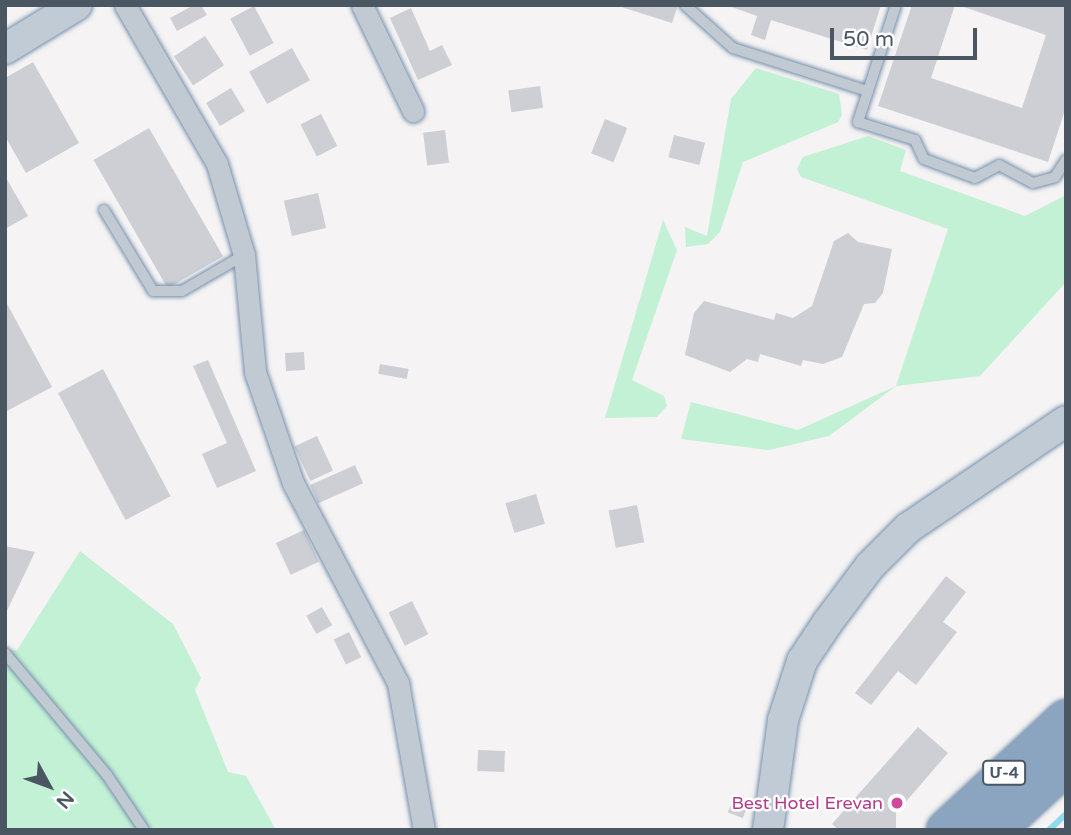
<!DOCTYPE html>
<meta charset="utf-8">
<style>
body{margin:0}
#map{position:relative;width:1071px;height:835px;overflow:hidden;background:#f5f3f3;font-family:"Varela Round","Noto Sans Armenian",sans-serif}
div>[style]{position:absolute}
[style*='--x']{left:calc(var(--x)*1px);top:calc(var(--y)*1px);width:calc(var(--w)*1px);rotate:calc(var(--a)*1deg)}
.green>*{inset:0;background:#c3f1d5}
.stream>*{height:6px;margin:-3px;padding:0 3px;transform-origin:3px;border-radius:3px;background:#90daee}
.building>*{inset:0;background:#cdcfd5;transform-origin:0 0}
.roads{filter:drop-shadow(0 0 2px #7690ad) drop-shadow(0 0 2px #7690ad)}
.lane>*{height:10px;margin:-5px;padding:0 5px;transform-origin:5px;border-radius:5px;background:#c1cad2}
.street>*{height:21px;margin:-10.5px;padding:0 10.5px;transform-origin:10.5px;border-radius:10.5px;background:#c1cad2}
.secondary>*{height:30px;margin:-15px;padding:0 15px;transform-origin:15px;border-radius:15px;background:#c1cbd6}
.highway>*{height:38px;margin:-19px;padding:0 19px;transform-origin:19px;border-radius:19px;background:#8ba5c1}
.dots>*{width:19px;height:19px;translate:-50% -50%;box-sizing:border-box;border:4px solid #fff;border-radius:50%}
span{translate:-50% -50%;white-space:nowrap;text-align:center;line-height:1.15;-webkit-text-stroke:5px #fff;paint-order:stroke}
.shield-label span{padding:2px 5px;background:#fff;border:2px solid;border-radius:5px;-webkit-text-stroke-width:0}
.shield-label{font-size:16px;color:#4a5661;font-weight:700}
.hotel-label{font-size:18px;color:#b23c85}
.right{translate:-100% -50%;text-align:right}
.frame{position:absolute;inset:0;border:7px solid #4a5661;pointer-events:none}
.north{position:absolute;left:14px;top:751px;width:70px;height:70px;-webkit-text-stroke:5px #fff;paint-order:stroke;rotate:131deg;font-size:19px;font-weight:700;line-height:28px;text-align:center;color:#4a5661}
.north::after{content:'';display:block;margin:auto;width:24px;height:32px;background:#4a5661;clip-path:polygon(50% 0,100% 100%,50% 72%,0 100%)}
.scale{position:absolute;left:830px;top:28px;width:147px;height:32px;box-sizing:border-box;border:4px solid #4a5661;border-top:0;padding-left:9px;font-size:21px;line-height:24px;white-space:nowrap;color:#4a5661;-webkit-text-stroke:5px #fff;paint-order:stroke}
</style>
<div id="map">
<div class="green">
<i style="clip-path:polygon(756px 68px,839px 94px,842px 115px,838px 122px,743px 162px,720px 232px,708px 244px,686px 247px,685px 227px,707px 236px,731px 99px)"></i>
<i style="clip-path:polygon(868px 136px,906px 150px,900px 171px,1025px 216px,1066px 195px,1066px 282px,980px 376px,896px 386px,829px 436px,769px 450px,681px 439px,691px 402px,798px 430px,896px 386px,948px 229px,801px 177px,797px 169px,803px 157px)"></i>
<i style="clip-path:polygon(663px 220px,677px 250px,632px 380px,664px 396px,667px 406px,657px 417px,605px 418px)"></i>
<i style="clip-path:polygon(80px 551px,173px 624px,201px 678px,195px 690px,228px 772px,246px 776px,276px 830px,5px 830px,5px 650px,17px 650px)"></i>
</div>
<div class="stream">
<i style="--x:1049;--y:830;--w:23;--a:-43"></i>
</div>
<div class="building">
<i style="clip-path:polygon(194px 5px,201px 5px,207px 15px,177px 31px,170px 18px)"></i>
<i style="clip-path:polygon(615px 5px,678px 5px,672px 23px)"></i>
<i style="clip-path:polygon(726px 5px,881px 5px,867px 50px,771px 20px,765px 40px,751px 35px,757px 16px)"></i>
<i style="clip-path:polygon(912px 5px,955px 5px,931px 78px,1022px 108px,1046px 35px,958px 5px,1066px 5px,1066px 107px,1048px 162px,878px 106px)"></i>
<i style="left:254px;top:6px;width:42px;height:27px;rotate:62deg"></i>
<i style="clip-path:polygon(411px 8px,430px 51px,442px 45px,452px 65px,418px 80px,390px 18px)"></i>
<i style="left:205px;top:36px;width:35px;height:37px;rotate:57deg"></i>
<i style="left:292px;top:48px;width:37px;height:49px;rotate:61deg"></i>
<i style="clip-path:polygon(33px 62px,79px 143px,26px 173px,5px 136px,5px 78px)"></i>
<i style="left:540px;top:86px;width:22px;height:32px;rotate:82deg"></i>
<i style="left:231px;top:88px;width:27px;height:29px;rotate:59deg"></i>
<i style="left:321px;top:114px;width:36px;height:23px;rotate:63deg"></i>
<i style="left:605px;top:119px;width:24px;height:37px;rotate:22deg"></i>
<i style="left:149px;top:128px;width:148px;height:64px;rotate:60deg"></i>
<i style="left:445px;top:130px;width:33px;height:22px;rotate:83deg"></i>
<i style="left:674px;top:135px;width:32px;height:23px;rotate:14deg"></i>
<i style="clip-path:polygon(5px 176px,28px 216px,5px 229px)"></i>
<i style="left:318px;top:193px;width:36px;height:35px;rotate:77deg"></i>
<i style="clip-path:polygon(848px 233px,858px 242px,892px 249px,883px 293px,875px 303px,864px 304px,842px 357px,823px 364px,803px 360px,801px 366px,760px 354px,758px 362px,747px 359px,730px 372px,685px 355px,694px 313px,704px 301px,774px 320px,776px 313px,793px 318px,812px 306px,834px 241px)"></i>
<i style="clip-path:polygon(5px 300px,52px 387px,5px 412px)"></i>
<i style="left:304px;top:352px;width:18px;height:19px;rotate:87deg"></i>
<i style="clip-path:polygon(208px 360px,256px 471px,217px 488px,202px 454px,227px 443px,193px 366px)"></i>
<i style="left:380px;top:364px;width:29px;height:10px;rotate:10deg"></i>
<i style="left:103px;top:369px;width:144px;height:51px;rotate:62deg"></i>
<i style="left:317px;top:436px;width:38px;height:25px;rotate:65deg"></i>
<i style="left:355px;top:465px;width:20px;height:49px;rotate:66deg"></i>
<i style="left:536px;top:494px;width:31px;height:32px;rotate:73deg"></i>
<i style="left:637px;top:505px;width:38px;height:29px;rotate:79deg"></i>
<i style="left:304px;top:530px;width:35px;height:31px;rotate:65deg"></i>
<i style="clip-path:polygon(5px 546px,35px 552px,5px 615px)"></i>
<i style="clip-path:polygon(946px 576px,966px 592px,943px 622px,957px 632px,916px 685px,898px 671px,871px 705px,855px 693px)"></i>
<i style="left:412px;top:601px;width:37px;height:26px;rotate:64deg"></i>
<i style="left:322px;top:607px;width:21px;height:18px;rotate:61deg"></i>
<i style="left:349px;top:632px;width:28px;height:17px;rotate:64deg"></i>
<i style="clip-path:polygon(918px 727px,948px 753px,896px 813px,896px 830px,839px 830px,832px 824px)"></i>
<i style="left:478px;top:750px;width:27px;height:21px;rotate:2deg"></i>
<i style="left:732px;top:802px;width:16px;height:11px;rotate:22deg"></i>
</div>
<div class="roads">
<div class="lane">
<i style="--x:685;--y:5;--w:64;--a:41.9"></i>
<i style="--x:733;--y:48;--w:142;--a:17.7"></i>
<i style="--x:868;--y:91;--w:33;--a:108"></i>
<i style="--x:858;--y:122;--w:60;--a:17.5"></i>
<i style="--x:915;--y:140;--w:21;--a:65"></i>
<i style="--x:924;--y:159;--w:54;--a:20.4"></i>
<i style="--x:975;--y:178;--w:27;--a:-28"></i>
<i style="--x:999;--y:165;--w:38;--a:28"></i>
<i style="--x:1033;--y:183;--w:23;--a:-15"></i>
<i style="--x:1055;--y:177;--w:20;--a:-57"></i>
<i style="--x:868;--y:91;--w:90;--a:-72"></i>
<i style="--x:104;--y:210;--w:95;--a:58.8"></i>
<i style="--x:153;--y:291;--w:29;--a:0"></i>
<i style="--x:182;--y:291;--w:72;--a:-30.1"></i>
<i style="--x:5;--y:653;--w:159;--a:50.1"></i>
<i style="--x:107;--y:775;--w:66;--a:56.1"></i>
</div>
<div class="street">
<i style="--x:125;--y:5;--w:184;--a:59.9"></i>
<i style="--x:217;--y:164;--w:95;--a:73.5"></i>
<i style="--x:244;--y:255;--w:118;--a:84.6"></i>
<i style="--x:255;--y:372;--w:117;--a:71.1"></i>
<i style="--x:293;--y:483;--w:226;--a:62.3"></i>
<i style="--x:398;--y:683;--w:149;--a:80"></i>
<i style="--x:362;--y:5;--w:118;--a:64.3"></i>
</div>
<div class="secondary">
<i style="--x:5;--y:49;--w:84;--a:-31.4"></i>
<i style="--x:768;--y:830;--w:111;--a:-82.2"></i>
<i style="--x:783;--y:720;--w:62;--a:-72.1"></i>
<i style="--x:802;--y:661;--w:47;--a:-56.3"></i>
<i style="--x:828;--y:622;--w:70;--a:-53.1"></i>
<i style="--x:870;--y:566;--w:54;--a:-45"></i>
<i style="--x:908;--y:528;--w:191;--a:-34.1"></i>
</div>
<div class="highway">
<i style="--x:946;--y:830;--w:163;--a:-42.8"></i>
<i style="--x:995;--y:830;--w:96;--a:-42.5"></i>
</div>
</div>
<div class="dots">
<i style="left:897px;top:803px;background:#d1479c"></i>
</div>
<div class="shield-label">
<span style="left:1004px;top:773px">Մ-4</span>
</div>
<div class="hotel-label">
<span class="right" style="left:883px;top:803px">Best Hotel Erevan</span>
</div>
<div class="frame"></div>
<div class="north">N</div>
<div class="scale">50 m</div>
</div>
